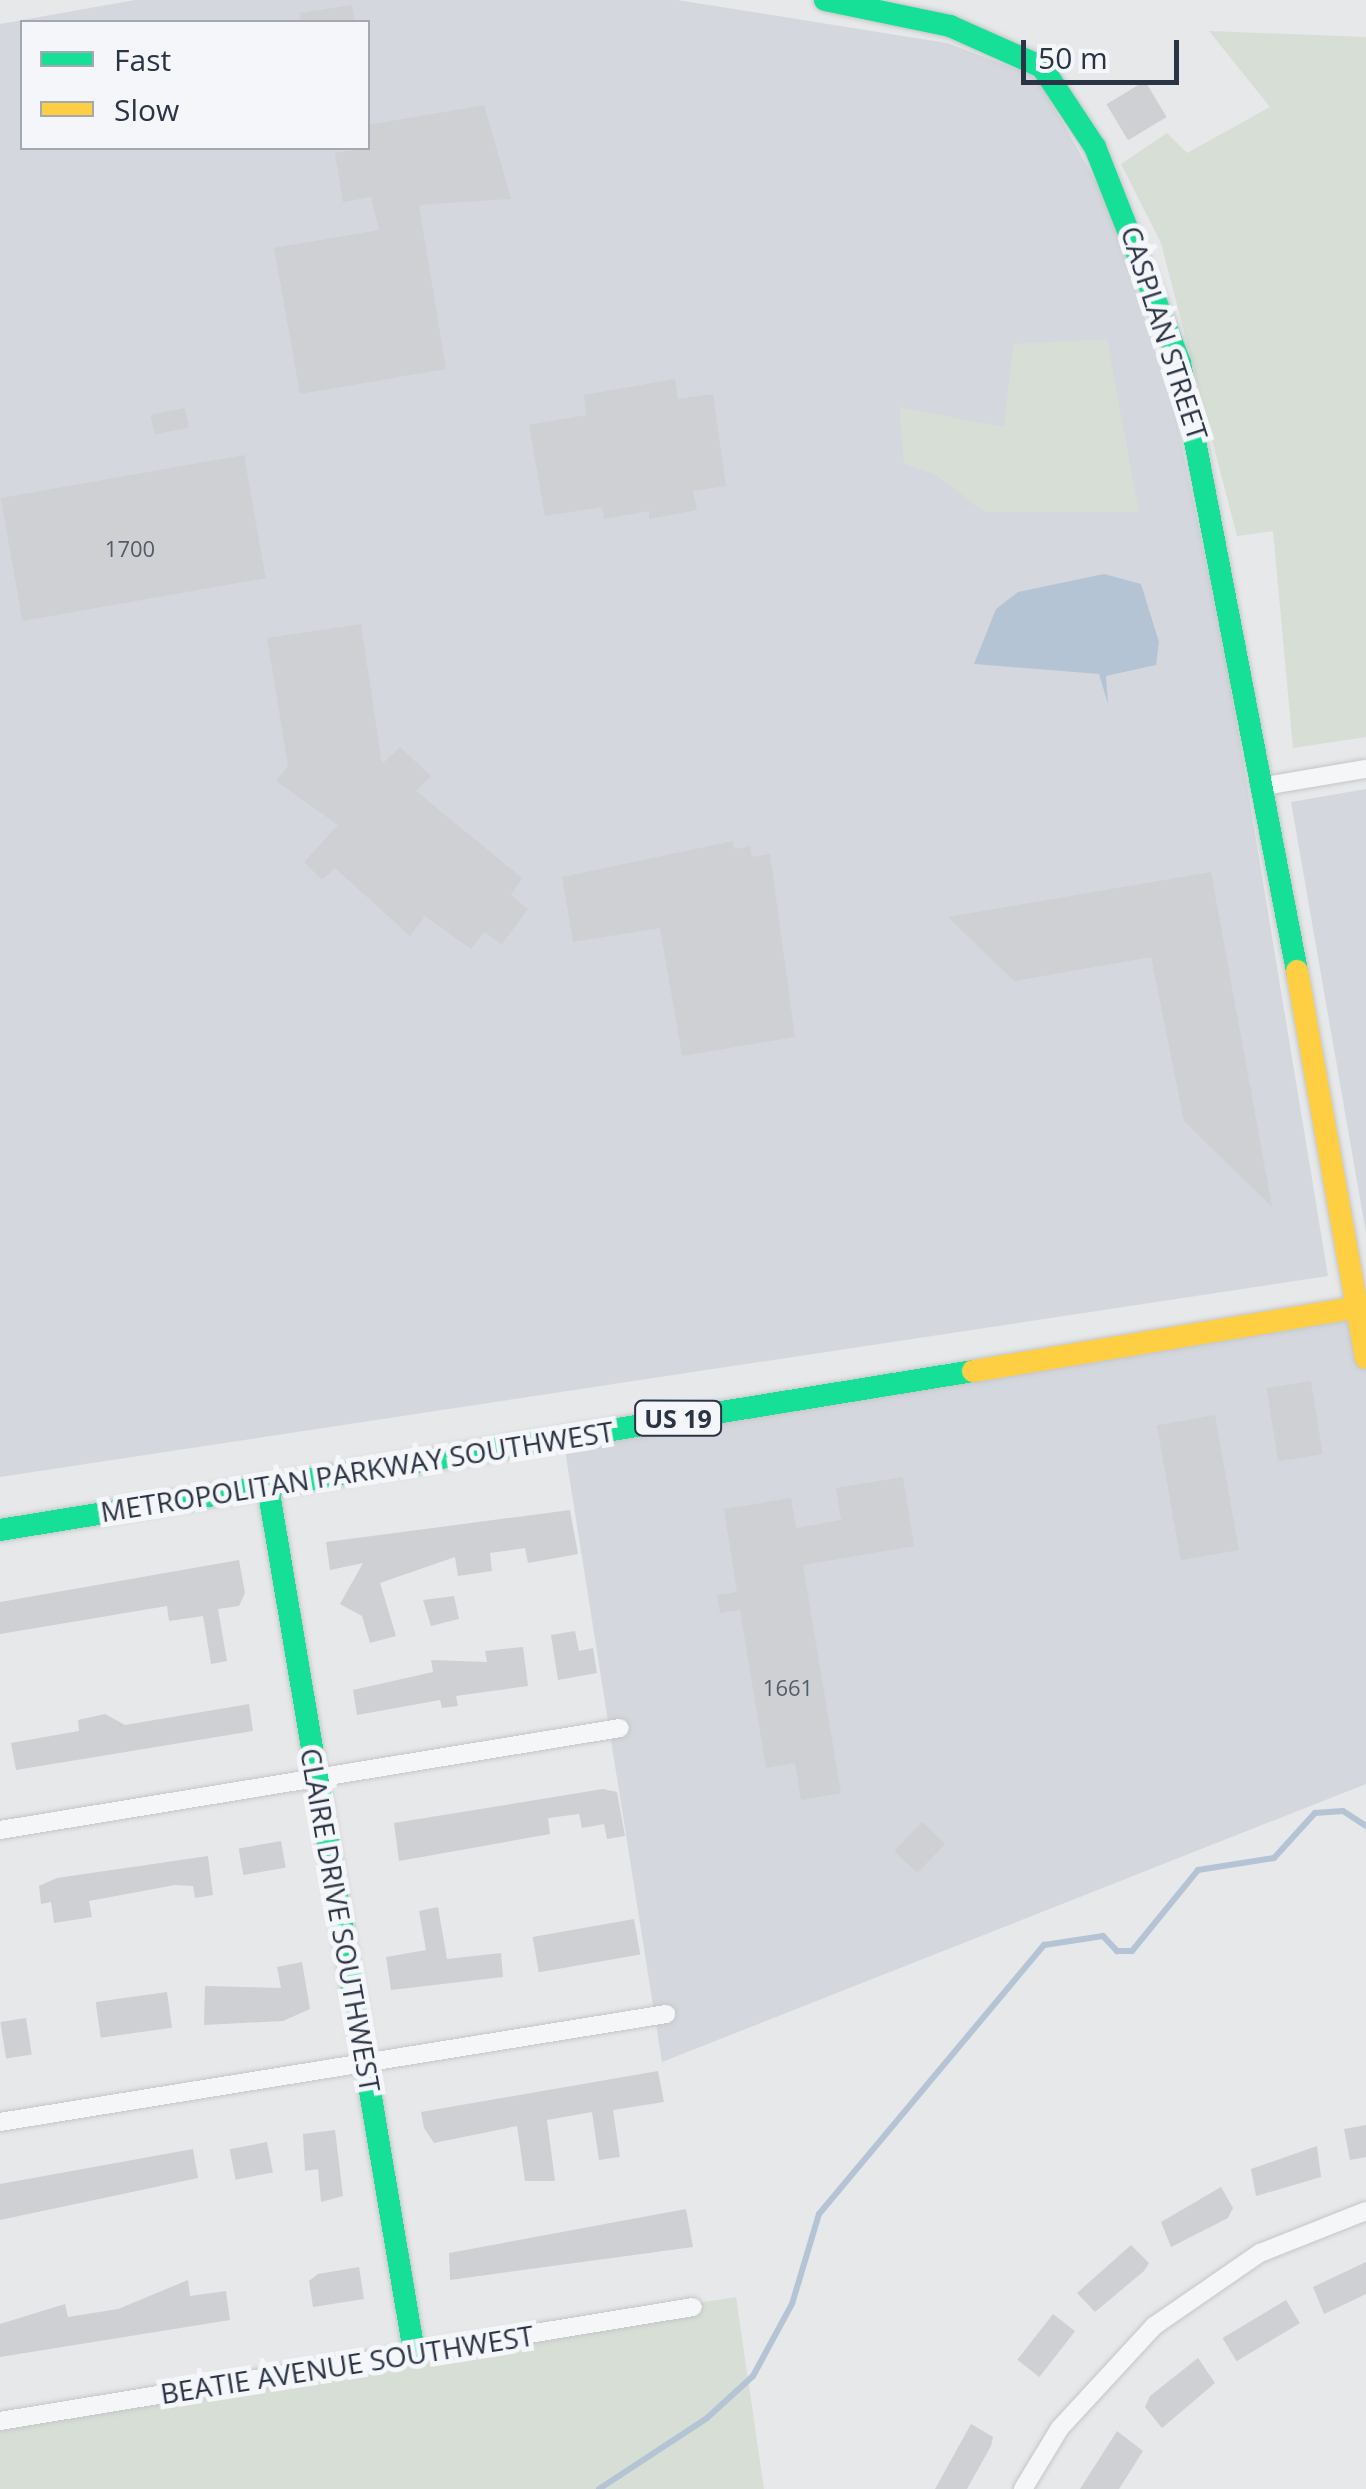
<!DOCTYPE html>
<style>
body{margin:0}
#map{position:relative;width:1366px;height:2489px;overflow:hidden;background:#e6e8ea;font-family:"Open Sans",sans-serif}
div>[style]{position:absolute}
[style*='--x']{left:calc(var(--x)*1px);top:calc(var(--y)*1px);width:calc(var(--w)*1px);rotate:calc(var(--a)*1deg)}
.built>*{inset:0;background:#d4d7dd}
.green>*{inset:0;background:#d6ded6}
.water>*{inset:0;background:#b4c4d5}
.stream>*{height:6px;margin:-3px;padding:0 3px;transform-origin:3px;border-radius:3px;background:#b4c4d5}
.building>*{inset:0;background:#ced0d3;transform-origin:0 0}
.roads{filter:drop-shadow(0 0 2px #c4c6c8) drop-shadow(0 0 2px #c4c6c8)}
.street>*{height:18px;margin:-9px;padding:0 9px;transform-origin:9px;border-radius:9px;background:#f5f6f7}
.fast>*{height:22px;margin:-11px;padding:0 11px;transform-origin:11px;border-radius:11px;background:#16e098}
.slow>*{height:22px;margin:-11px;padding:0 11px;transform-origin:11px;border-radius:11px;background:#ffcf43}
span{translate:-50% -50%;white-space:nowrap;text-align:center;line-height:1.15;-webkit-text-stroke:10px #f4f6f9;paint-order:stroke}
.number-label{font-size:22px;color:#545c69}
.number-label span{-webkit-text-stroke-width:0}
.shield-label span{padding:2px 8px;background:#f4f6f9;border:2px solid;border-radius:8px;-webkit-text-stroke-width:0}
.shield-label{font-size:25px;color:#2b3445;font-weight:700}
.street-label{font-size:28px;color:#2b3445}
.legend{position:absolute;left:20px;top:20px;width:350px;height:130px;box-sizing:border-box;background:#f4f6f9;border:2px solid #a4a8b1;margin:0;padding:12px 18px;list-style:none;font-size:30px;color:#2b3445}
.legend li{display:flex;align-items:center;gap:20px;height:50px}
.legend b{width:50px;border:2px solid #a4a8b1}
.scale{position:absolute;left:1021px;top:40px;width:158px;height:45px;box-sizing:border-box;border:5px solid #2b3445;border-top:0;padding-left:12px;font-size:30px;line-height:35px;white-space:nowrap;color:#2b3445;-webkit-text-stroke:8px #f4f6f9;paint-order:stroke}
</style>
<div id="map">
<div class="built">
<i style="clip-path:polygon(evenodd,135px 0,677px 0,947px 43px,1037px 77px,1108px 203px,1174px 409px,1226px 658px,1328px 1276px,0 1477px,0 24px,135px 0,22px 22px,368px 22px,368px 148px,22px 148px,22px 22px)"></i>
<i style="clip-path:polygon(1366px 789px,1366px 1233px,1291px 802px)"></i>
<i style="clip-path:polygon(1366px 1310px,1366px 1784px,662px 2062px,562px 1431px)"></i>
</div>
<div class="green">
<i style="clip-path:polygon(1209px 31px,1366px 37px,1366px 737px,1293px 748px,1273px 531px,1237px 536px,1161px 243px,1121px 164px,1167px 133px,1187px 153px,1270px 107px)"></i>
<i style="clip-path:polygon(1107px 339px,1139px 512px,984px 512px,935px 474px,904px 464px,899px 407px,1004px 427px,1013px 344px)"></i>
<i style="clip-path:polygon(736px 2297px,764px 2489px,0 2489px,0 2416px)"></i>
</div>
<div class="water">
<i style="clip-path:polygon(1104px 574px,1141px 584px,1159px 642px,1156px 665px,1106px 676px,1108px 704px,1099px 674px,974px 664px,996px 609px,1018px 592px)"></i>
</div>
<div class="stream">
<i style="--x:599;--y:2489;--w:129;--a:-33.3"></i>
<i style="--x:707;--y:2418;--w:62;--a:-42.4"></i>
<i style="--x:753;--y:2376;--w:82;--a:-61.6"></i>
<i style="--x:792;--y:2304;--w:94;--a:-73.3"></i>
<i style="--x:819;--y:2214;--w:351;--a:-50.1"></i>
<i style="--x:1044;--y:1945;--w:60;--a:-8.7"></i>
<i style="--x:1103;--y:1936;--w:21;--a:47"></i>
<i style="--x:1117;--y:1951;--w:15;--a:0"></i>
<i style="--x:1132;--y:1951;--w:104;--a:-50.8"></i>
<i style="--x:1198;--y:1870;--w:77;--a:-9"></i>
<i style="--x:1274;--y:1858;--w:61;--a:-47.7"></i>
<i style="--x:1315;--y:1813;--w:28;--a:-4"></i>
<i style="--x:1343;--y:1811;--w:27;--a:33"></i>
</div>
<div class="building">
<i style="clip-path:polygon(352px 5px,355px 22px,301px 22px,300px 13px)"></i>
<i style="left:1145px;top:81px;width:42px;height:45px;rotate:59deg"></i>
<i style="clip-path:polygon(484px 105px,511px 199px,419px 205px,446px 369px,300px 394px,274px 248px,379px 230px,371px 197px,343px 202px,335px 153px,368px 148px,368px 125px)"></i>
<i style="clip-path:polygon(675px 379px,678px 399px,713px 394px,726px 486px,693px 491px,697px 510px,649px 519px,649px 511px,604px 519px,602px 507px,545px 516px,529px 425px,586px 415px,584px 395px)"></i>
<i style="left:185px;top:408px;width:20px;height:35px;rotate:79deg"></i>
<i style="left:244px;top:455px;width:125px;height:247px;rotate:80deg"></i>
<i style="clip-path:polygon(361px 624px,382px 764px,400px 747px,431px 776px,416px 791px,522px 878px,511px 895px,528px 909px,502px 944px,484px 932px,471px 949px,425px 916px,410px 936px,335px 868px,322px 880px,304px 862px,338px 825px,276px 781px,288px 766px,267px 638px)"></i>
<i style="clip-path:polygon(733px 841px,734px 849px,750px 846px,752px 857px,770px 854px,795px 1037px,682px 1056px,660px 928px,573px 942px,562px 877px)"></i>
<i style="clip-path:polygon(1211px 872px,1272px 1207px,1184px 1121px,1151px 957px,1014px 981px,948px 917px)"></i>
<i style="left:1311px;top:1381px;width:74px;height:45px;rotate:81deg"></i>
<i style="left:1215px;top:1415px;width:137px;height:59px;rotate:80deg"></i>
<i style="clip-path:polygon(903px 1477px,914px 1546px,803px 1565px,841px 1793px,801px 1800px,795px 1763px,766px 1768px,740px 1610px,720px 1613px,717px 1595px,737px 1592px,724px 1509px,791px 1498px,796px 1528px,841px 1520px,836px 1488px)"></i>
<i style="clip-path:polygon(570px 1510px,578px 1554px,528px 1563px,525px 1548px,490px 1553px,492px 1571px,458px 1576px,455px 1557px,380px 1583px,396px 1636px,370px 1643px,362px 1616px,340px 1604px,363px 1563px,330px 1570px,326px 1542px)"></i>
<i style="clip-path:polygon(239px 1560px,245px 1593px,239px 1606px,218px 1609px,227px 1661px,211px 1664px,203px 1616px,169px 1621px,167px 1606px,0 1634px,0 1602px)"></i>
<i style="clip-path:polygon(454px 1596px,459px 1619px,431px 1626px,423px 1600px)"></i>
<i style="clip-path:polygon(575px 1631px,579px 1651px,593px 1648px,597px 1673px,558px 1680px,551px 1635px)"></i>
<i style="clip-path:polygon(523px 1647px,528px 1686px,456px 1696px,458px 1706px,442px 1708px,440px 1700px,357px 1715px,353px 1690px,433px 1672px,431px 1660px,487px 1662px,485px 1651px)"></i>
<i style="clip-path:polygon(249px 1704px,253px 1731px,16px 1770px,11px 1743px,79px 1731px,78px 1720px,105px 1714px,125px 1725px)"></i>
<i style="clip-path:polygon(603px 1789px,617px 1792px,625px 1836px,607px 1839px,604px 1824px,582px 1828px,579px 1814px,548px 1818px,550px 1834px,399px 1861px,394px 1823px)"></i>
<i style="left:922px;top:1822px;width:32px;height:40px;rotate:44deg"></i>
<i style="left:281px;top:1841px;width:27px;height:43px;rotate:80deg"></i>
<i style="clip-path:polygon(208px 1856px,213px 1895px,195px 1898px,193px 1886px,175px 1885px,89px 1901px,92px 1917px,54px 1923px,51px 1902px,41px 1904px,39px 1886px,57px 1878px)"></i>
<i style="clip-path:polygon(438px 1907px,447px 1959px,501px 1953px,503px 1977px,391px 1990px,386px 1957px,426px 1950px,419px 1911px)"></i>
<i style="left:634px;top:1919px;width:36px;height:103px;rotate:80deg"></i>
<i style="clip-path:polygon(302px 1962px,310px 2009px,283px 2021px,204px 2025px,205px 1986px,281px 1988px,277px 1967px)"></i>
<i style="left:167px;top:1992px;width:36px;height:72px;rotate:82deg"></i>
<i style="left:26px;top:2018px;width:37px;height:26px;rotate:81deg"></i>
<i style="clip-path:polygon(658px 2071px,664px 2102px,613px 2110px,620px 2157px,599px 2160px,592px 2112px,547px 2120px,555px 2181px,525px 2181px,517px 2126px,434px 2143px,424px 2128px,421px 2112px)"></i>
<i style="clip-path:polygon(1366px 2125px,1366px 2157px,1350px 2160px,1344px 2129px)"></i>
<i style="clip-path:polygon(335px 2130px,343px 2196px,321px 2202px,318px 2169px,305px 2171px,303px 2134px)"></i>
<i style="left:267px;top:2142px;width:31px;height:38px;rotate:79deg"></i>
<i style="clip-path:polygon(1317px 2146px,1321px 2177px,1256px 2196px,1251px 2169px)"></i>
<i style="clip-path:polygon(193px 2149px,198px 2178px,0 2220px,0 2184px)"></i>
<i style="clip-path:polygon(1221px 2187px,1233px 2208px,1228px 2218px,1171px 2247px,1161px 2222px)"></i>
<i style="clip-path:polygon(686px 2209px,693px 2247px,450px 2280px,449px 2253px)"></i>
<i style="clip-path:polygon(1131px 2245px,1149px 2263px,1144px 2271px,1095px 2312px,1077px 2293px)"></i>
<i style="clip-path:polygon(1366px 2262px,1366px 2294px,1324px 2314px,1313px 2287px)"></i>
<i style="clip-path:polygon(359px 2267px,364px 2299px,313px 2307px,309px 2281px,318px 2274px)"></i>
<i style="clip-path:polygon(188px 2280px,190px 2296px,226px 2291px,230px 2320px,0 2357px,0 2324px,65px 2304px,68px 2317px,118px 2309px)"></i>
<i style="left:1286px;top:2300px;width:27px;height:74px;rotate:59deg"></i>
<i style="left:1053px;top:2314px;width:28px;height:58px;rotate:38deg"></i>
<i style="clip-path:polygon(1198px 2358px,1215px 2383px,1162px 2428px,1145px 2407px,1150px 2396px)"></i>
<i style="clip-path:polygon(971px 2424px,993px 2437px,991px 2446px,967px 2489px,935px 2489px)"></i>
<i style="clip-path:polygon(1117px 2431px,1143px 2451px,1119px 2489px,1080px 2489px)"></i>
</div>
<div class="roads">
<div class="street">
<i style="--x:1265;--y:786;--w:102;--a:-9.6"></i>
<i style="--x:0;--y:1830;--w:628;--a:-9.34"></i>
<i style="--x:0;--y:2122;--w:675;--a:-9.21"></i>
<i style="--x:0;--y:2421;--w:702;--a:-9.34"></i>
<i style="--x:1023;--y:2489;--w:71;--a:-58.8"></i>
<i style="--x:1060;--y:2428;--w:139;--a:-47.3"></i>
<i style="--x:1154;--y:2326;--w:129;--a:-34.6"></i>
<i style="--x:1260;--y:2253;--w:114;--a:-21.6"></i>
</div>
<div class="fast">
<i style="--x:825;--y:0;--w:128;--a:11.7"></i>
<i style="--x:950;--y:26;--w:101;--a:24"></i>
<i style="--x:1042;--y:67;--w:96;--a:56.5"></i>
<i style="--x:1095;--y:147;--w:232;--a:68.5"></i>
<i style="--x:1180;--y:363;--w:619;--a:79.11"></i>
<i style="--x:268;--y:1487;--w:877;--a:80.42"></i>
<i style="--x:0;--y:1530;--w:986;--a:-9.28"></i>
</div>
<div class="slow">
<i style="--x:1297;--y:971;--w:393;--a:79.9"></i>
<i style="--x:973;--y:1371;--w:398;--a:-9.4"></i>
</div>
</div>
<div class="number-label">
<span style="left:130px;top:549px">1700</span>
<span style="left:788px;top:1688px">1661</span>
</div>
<div class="shield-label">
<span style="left:678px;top:1418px">US 19</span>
</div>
<div class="street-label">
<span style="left:1165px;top:333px;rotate:72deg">CASPLAN STREET</span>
<span style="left:357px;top:1471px;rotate:-9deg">METROPOLITAN PARKWAY SOUTHWEST</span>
<span style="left:341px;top:1920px;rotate:80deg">CLAIRE DRIVE SOUTHWEST</span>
<span style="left:347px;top:2364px;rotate:-9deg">BEATIE AVENUE SOUTHWEST</span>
</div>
<ul class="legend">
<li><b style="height:12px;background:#16e098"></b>Fast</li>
<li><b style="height:12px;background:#ffcf43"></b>Slow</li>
</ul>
<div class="scale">50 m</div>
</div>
